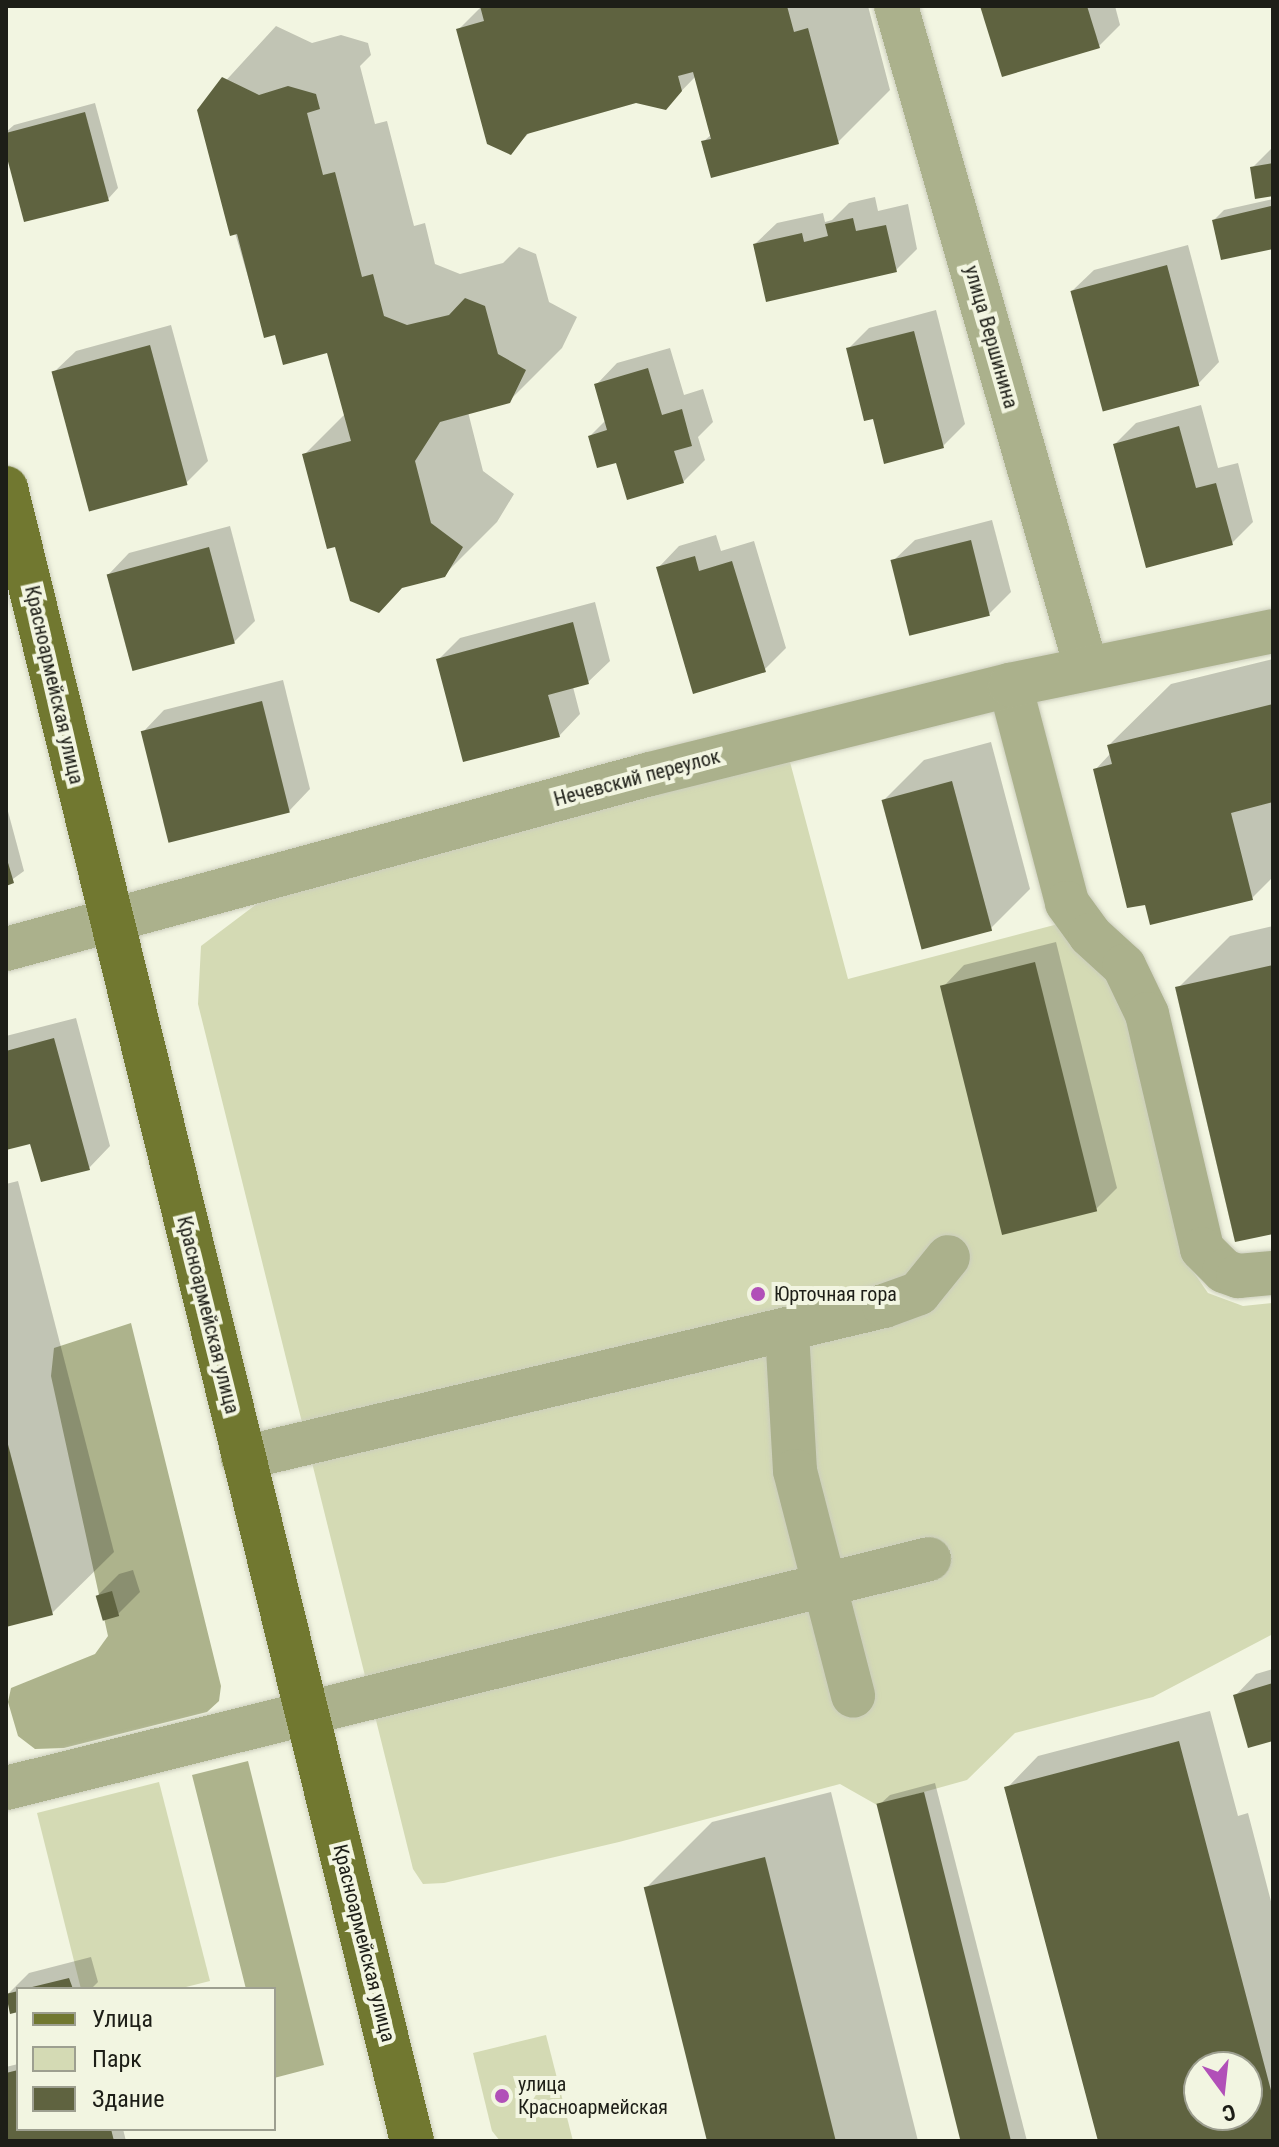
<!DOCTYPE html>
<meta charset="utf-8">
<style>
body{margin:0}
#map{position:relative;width:1279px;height:2147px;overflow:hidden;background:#f2f5e1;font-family:"Roboto Condensed",sans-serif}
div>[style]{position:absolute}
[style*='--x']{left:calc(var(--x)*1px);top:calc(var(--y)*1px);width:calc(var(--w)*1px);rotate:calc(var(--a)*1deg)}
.green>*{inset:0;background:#d4dab4}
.forest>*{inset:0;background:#adb38c}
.shadow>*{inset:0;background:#0003}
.building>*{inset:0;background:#5f6340;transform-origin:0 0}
.roads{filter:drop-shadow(0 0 2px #cccebd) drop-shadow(0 0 2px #cccebd)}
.minor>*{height:44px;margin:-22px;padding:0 22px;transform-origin:22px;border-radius:22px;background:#abb18c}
.major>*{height:44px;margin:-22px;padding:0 22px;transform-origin:22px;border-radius:22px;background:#717830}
.dots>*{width:22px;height:22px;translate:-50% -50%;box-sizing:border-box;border:4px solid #f2f5e1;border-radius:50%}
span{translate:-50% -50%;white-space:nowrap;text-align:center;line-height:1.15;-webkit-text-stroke:8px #f2f5e1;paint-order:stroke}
.street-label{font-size:20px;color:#1d1e17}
.poi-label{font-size:20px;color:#1d1e17}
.left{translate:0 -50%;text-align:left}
.frame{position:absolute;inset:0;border:8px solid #1d1e17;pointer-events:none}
.legend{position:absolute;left:16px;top:1987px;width:260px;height:144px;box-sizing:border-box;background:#f2f5e1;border:2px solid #9d9f90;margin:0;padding:10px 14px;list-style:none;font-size:24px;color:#1d1e17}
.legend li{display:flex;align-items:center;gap:16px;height:40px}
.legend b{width:40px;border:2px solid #9d9f90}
.north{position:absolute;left:1183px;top:2051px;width:80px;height:80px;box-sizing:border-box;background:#f2f5e1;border:2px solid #9d9f90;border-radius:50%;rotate:165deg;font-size:22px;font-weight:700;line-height:32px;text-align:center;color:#1d1e17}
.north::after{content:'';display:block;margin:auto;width:28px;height:36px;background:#b150b8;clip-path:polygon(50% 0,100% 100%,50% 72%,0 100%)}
</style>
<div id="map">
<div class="green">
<i style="clip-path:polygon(790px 762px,848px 979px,1062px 923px,1124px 991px,1188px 1264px,1208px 1293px,1243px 1306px,1273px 1303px,1273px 1634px,1153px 1697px,1015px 1733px,967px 1780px,877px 1805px,840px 1784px,619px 1842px,444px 1883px,423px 1884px,413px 1869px,198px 1004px,201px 946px,258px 903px,426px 850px)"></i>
<i style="clip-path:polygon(159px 1782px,210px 1981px,178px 1989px,81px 1989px,37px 1813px)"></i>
<i style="clip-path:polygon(546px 2035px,573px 2141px,500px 2141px,492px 2131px,473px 2053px)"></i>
</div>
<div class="forest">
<i style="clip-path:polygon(131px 1323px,221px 1686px,219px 1701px,207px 1712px,64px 1748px,35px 1749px,18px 1736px,8px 1702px,11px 1688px,95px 1654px,108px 1636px,51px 1376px,54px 1348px)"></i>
<i style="clip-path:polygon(248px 1761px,324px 2065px,274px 2078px,274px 1989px,246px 1989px,192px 1775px)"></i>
</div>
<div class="shadow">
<i style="clip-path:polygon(482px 6px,868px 6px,890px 90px,838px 142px,703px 142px,712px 134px,696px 76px,665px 108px,636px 101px,531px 131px,510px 152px,458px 30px)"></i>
<i style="clip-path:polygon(983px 6px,1115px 6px,1120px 25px,1099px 46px)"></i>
<i style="clip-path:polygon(276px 26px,312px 43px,341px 35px,368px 43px,371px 55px,360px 66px,375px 124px,387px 121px,414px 226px,425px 223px,435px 264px,460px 274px,503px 263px,519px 247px,536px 254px,549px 302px,577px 317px,562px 348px,509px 401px,468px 412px,483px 471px,514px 494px,497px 522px,444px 575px,337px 544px,304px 455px,346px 413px,329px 350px,276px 332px,265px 335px,199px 110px)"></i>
<i style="clip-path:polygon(95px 103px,118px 188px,108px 199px,6px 146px,6px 132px,14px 125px)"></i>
<i style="clip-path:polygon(1273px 147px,1273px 194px,1252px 168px)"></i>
<i style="clip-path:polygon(875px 197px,878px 211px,908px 204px,917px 249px,896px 270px,755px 244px,777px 223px,823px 213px,825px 222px,832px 220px,849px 203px)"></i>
<i style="clip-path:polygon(1273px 199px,1273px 247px,1222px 257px,1214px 220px,1224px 210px)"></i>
<i style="clip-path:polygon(1188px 245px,1219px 362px,1198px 384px,1072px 291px,1094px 270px)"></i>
<i style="clip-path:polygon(936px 310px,965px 424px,943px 446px,874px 416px,848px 349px,869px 328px)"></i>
<i style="clip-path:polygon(171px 325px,208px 461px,186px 483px,54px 372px,76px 351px)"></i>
<i style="clip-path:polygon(670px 348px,684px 395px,703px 389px,713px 422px,698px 437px,705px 460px,683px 482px,618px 460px,590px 436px,606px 420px,596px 385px,617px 363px)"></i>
<i style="clip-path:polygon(1201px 405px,1218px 468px,1238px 463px,1253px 522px,1232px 543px,1115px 444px,1136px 423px)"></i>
<i style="clip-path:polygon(992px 520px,1011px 592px,989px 614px,893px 561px,915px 540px)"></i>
<i style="clip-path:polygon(230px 526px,255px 621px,234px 642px,108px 575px,129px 553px)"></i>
<i style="clip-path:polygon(716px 535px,721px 551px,754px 541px,786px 648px,764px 670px,658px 568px,679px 546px)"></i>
<i style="clip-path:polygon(595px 602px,610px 661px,588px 682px,573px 687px,580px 714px,559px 736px,438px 660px,460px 638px)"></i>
<i style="clip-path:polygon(1273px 659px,1273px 877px,1252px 898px,1146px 902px,1095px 770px,1111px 753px,1109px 745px,1171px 684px)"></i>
<i style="clip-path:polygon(283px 680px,310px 789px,289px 811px,143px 732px,164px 710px)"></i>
<i style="clip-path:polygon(991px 742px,1030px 889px,990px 929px,884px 800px,924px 760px)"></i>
<i style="clip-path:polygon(6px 804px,24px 871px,6px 884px)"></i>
<i style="clip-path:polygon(1273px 926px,1273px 1232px,1178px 988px,1230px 936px)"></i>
<i style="clip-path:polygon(1056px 942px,1117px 1188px,1095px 1210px,1003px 1232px,943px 987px,964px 965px)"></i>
<i style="clip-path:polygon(76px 1018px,110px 1146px,89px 1168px,32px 1141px,6px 1148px,6px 1036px)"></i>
<i style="clip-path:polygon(18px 1181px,114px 1552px,52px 1613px,6px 1625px,6px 1184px)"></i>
<i style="clip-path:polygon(133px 1570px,140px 1592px,118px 1614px,97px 1596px,119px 1574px)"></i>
<i style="clip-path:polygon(1273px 1669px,1273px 1739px,1235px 1696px,1256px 1674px)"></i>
<i style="clip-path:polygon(evenodd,1210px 1711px,1238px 1816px,1248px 1813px,1273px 1909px,1273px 2141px,1100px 2141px,1007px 1788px,1038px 1756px,1210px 1711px,1199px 2067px,1247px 2067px,1247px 2115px,1199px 2115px,1199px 2067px)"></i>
<i style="clip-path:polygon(935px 1783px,1027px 2141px,966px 2141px,879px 1805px,890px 1795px)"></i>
<i style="clip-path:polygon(831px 1792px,918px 2141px,710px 2141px,646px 1888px,712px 1822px)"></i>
<i style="clip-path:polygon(91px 1957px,98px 1982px,91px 1989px,18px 1989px,18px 2010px,7px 1995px,29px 1973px)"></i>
<i style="clip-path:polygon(18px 2064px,18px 2129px,123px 2129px,126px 2141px,6px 2141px,6px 2067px)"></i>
</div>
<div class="building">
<i style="clip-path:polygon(480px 6px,787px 6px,794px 32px,808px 28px,839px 144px,711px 178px,701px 141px,711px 139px,693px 72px,678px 76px,682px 91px,666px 110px,636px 103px,527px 134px,511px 155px,487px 144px,456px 29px,484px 21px)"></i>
<i style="clip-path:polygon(980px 6px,1087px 6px,1100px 48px,1002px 77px)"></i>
<i style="clip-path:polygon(222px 77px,259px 95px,288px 86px,316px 94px,320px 109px,307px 113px,323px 175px,335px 172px,362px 277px,373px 274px,384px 316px,407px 325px,449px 315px,465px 298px,485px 306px,498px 354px,526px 370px,510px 403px,440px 422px,415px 461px,431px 523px,463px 547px,445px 577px,402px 588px,379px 613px,350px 601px,335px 547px,327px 549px,302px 454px,351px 441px,327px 353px,283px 365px,275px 335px,264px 338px,237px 234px,230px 236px,197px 110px)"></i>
<i style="clip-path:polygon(85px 112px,109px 201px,24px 222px,6px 154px,6px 133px)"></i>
<i style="clip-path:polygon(1273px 163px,1273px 196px,1255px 199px,1250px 167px)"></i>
<i style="clip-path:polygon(1271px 206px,1273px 249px,1221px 260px,1212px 220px)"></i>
<i style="clip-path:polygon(853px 218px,856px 231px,886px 225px,897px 272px,766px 302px,753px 244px,802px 233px,804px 242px,828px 236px,825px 224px)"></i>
<i style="left:1167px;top:265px;width:125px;height:100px;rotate:75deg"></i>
<i style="clip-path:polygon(914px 331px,944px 448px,884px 464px,873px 419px,864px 421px,846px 348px)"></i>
<i style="left:150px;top:345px;width:145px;height:102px;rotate:75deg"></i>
<i style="clip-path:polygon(648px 368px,662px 415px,682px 409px,692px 446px,674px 451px,684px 483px,627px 500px,616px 463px,597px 468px,588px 436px,607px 430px,594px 384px)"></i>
<i style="clip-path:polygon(1179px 426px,1196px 488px,1216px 483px,1233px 545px,1146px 568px,1113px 444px)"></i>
<i style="left:971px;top:540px;width:78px;height:83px;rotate:76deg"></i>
<i style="left:209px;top:547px;width:100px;height:106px;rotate:75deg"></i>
<i style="clip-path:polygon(695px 556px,699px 571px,732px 561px,766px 672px,693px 694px,656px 567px)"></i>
<i style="clip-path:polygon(573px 622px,589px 684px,548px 695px,560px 737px,463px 762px,436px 659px)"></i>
<i style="left:262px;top:701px;width:115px;height:125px;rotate:76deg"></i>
<i style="clip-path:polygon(1273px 704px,1273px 802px,1231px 813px,1253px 900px,1150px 925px,1145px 905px,1127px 908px,1093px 769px,1112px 764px,1107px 745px)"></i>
<i style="left:952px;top:781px;width:155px;height:73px;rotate:75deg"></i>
<i style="clip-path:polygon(6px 856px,14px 883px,6px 886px)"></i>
<i style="left:1035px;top:962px;width:257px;height:98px;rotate:76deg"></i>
<i style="clip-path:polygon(1273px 965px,1273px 1234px,1235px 1242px,1175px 987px)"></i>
<i style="clip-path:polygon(54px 1038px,90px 1170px,41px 1182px,30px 1144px,6px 1150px,6px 1051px)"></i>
<i style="clip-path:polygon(6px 1437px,53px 1615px,6px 1627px)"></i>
<i style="left:112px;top:1591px;width:26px;height:17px;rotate:74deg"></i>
<i style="clip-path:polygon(1273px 1683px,1273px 1741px,1248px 1748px,1233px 1695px)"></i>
<i style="clip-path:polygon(evenodd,1179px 1741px,1273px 2098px,1273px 2141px,1098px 2141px,1004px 1787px,1179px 1741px,1199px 2067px,1247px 2067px,1247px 2115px,1199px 2115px,1199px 2067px)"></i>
<i style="left:924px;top:1792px;width:360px;height:49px;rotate:76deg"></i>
<i style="left:765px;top:1857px;width:293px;height:125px;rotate:76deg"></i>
<i style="clip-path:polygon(69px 1978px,73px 1989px,28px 1989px,28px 1988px)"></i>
<i style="clip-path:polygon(18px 1991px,18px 2012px,10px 2014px,6px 1994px)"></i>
<i style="clip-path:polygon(18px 2070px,18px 2129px,111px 2129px,114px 2141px,6px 2141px,6px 2073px)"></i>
</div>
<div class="roads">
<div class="minor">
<i style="--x:896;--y:6;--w:688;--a:73.96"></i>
<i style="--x:1010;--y:685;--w:225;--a:75.3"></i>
<i style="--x:1067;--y:903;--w:39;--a:54"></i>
<i style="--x:1090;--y:935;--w:46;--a:42.4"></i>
<i style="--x:1124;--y:966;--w:53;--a:64.4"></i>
<i style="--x:1147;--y:1014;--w:241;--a:76.8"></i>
<i style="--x:1202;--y:1249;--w:31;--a:45"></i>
<i style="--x:1224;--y:1271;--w:15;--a:20"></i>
<i style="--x:1238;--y:1276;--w:35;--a:-5"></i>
<i style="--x:6;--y:949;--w:667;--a:-15.2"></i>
<i style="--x:650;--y:774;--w:371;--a:-13.9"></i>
<i style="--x:1010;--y:685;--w:268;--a:-11.6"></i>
<i style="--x:787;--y:1332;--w:139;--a:86.7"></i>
<i style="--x:795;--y:1471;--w:232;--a:75.5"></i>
<i style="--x:243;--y:1458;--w:659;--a:-13.34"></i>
<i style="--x:884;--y:1306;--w:37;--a:-20"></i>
<i style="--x:919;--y:1293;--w:46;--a:-51.1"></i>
<i style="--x:6;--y:1788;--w:951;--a:-13.93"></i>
</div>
<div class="major">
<i style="--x:6;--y:488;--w:1702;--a:76.2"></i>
</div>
</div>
<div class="dots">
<i style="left:758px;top:1294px;background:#b150b8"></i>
<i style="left:502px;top:2096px;background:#b150b8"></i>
</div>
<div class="street-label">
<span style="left:991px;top:337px;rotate:74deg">улица Вершинина</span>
<span style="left:54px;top:685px;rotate:77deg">Красноармейская улица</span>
<span style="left:637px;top:778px;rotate:-15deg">Нечевский переулок</span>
<span style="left:208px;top:1315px;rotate:76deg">Красноармейская улица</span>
<span style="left:364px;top:1943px;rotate:76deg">Красноармейская улица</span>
</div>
<div class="poi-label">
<span class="left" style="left:774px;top:1294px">Юрточная гора</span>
<span class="left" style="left:518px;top:2096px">улица<br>Красноармейская</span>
</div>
<div class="frame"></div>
<ul class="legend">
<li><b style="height:10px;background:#717830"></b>Улица</li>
<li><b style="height:22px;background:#d4dab4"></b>Парк</li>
<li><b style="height:22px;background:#5f6340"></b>Здание</li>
</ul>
<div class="north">С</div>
</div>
